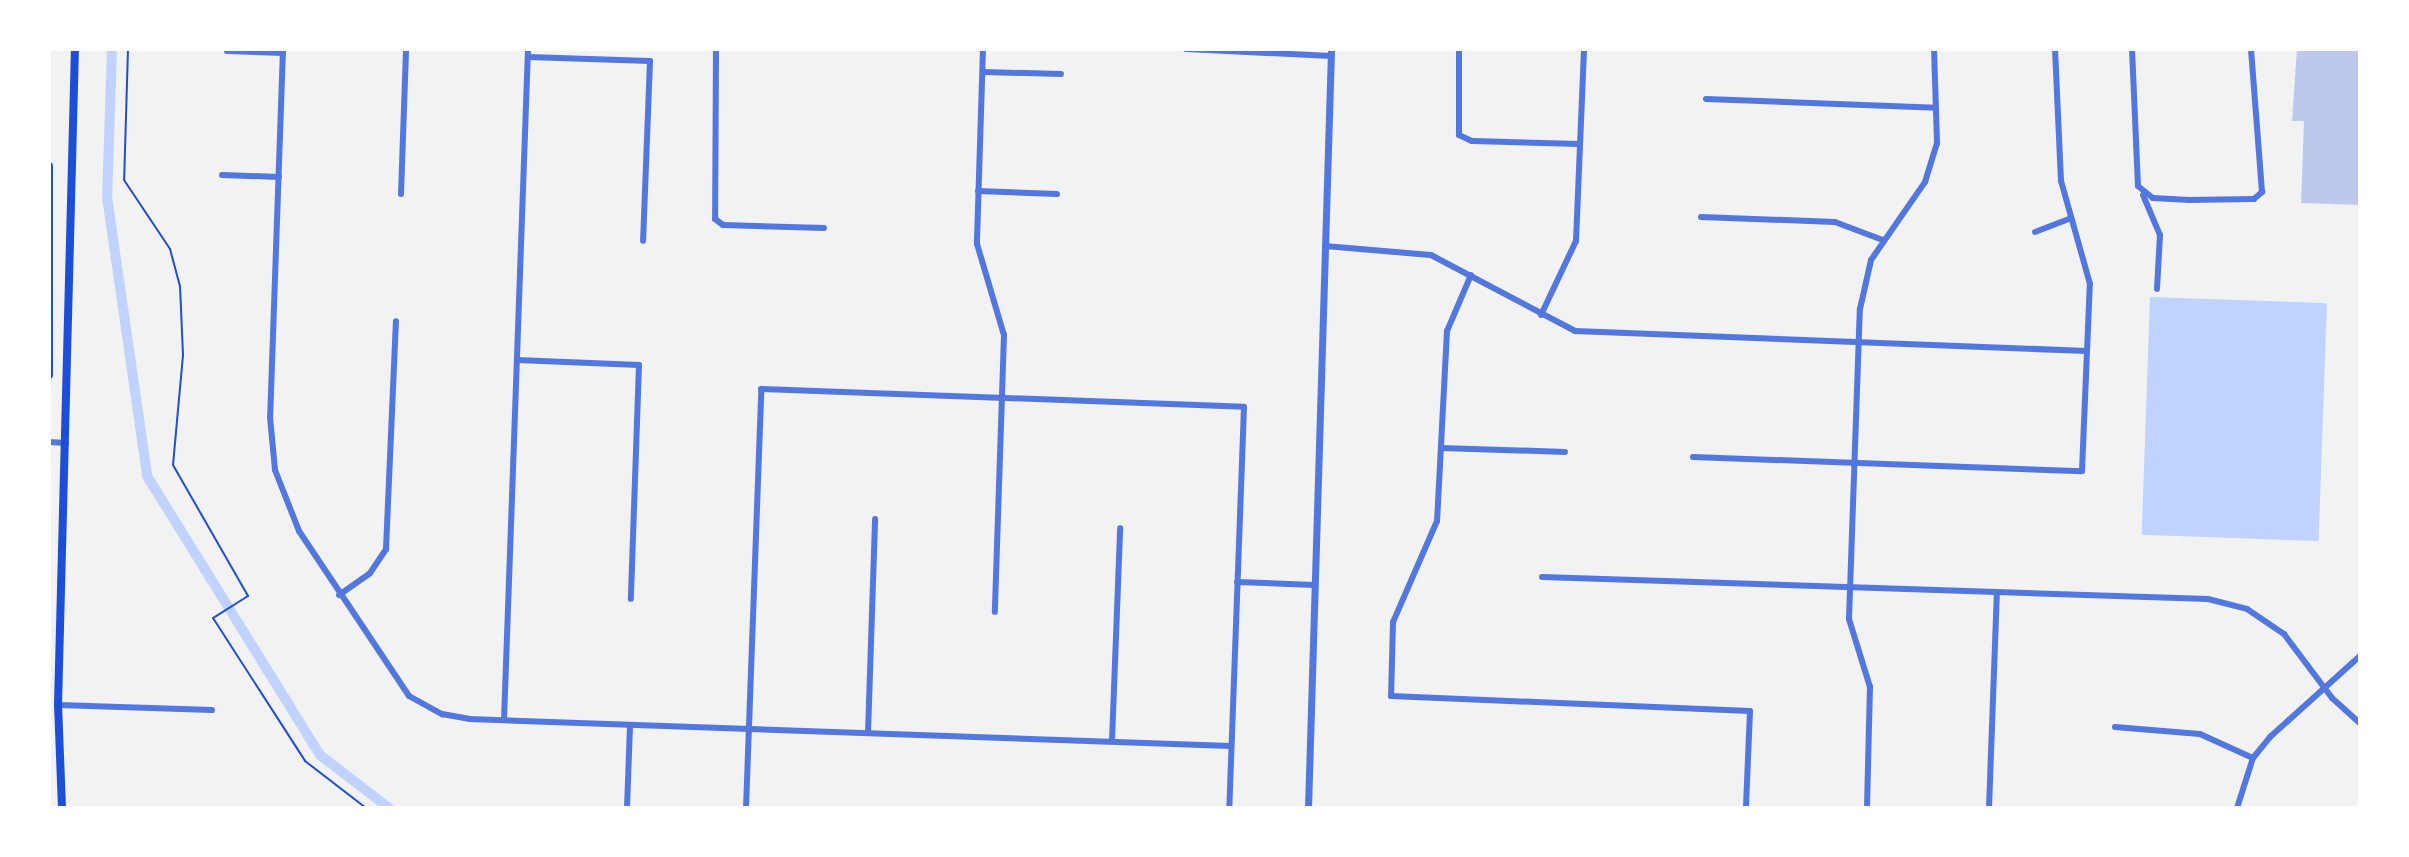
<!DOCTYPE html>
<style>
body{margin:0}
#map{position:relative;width:2409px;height:857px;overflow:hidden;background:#f2f2f2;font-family:"Sofia Sans Condensed",sans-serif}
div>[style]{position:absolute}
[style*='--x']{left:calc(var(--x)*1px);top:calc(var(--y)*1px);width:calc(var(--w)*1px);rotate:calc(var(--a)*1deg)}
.water>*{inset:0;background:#bfd3fe;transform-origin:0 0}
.canal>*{height:10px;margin:-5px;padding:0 5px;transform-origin:5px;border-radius:5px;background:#bfd3fe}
.building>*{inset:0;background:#bdc9ec}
.path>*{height:2px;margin:-1px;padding:0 1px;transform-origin:1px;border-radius:1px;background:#1d4ed8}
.minor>*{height:6px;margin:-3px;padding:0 3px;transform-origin:3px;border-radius:3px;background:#5277de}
.tertiary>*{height:7px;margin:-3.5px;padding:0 3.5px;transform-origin:3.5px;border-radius:3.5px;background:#5277de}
.secondary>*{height:8px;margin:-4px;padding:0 4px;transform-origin:4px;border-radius:4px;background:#1d4ed8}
span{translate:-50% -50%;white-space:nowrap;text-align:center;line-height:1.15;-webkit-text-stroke:7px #fff;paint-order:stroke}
.frame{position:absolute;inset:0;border:51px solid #fff;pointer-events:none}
</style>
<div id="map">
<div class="water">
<i style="left:2150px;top:297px;width:177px;height:238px;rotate:2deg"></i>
</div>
<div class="canal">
<i style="--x:112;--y:49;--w:148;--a:91.9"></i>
<i style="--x:107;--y:197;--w:282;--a:81.8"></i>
<i style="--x:147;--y:476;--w:328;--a:58.2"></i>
<i style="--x:320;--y:755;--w:87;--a:37.5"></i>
</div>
<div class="building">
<i style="clip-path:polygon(2297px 49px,2360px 49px,2360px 205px,2301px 203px,2304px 121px,2292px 121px)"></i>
</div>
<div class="path">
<i style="--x:128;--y:49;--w:131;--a:91.7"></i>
<i style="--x:124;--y:180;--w:83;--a:56.3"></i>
<i style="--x:170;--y:249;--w:38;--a:75"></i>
<i style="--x:180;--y:286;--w:69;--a:87.5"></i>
<i style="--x:183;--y:355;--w:110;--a:95.2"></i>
<i style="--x:173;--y:465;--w:151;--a:60.2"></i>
<i style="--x:248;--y:596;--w:41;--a:147.8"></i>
<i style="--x:213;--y:618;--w:170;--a:57.2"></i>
<i style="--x:305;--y:761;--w:77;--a:37.6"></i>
</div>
<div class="minor">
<i style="--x:283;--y:49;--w:368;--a:92"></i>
<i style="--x:270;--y:417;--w:53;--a:84.6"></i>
<i style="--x:275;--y:470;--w:66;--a:68.5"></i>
<i style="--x:299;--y:531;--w:198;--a:56.3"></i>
<i style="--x:409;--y:696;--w:38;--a:29"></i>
<i style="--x:442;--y:714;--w:27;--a:10"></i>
<i style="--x:469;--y:719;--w:762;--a:2.03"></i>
<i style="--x:716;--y:49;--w:170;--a:90.3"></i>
<i style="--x:715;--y:219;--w:10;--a:37"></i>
<i style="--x:723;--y:225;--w:101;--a:1.7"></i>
<i style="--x:983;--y:49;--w:195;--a:91.8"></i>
<i style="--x:977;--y:244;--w:95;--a:73.5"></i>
<i style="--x:1004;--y:335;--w:277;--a:91.9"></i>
<i style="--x:1186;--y:49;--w:145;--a:2.8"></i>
<i style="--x:1459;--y:49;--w:86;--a:90"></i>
<i style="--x:1459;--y:135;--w:14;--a:25"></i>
<i style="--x:1472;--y:141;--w:108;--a:1.6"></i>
<i style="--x:2132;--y:49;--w:137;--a:87.5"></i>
<i style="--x:2138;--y:186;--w:19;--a:39"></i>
<i style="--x:2153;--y:198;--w:36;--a:3"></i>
<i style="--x:2189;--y:200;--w:65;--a:-0.9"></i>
<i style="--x:2254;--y:199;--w:11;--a:-41"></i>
<i style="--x:2262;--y:192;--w:143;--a:-94.4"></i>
<i style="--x:227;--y:51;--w:56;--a:2"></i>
<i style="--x:528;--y:57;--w:122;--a:1.9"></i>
<i style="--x:650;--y:61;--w:180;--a:92.2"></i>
<i style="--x:983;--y:72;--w:78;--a:1.5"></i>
<i style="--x:1706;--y:99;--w:230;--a:2.2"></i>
<i style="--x:222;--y:175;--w:57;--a:2"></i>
<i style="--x:978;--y:191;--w:79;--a:2.2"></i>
<i style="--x:401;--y:194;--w:145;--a:-88"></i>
<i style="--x:2143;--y:195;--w:43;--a:67"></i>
<i style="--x:2160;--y:235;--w:54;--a:93.2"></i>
<i style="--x:1701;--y:217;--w:134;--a:2.1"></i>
<i style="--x:1835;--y:222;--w:51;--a:20.6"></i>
<i style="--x:2035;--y:232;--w:39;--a:-21"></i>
<i style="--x:1325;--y:246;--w:106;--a:4.9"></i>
<i style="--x:1431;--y:255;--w:163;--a:27.8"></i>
<i style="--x:1575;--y:331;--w:512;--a:2.24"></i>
<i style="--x:1471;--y:275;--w:61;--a:113.2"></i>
<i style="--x:1447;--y:331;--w:190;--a:93"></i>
<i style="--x:1437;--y:521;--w:110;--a:113.5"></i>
<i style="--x:1393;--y:622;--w:74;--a:91.5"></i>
<i style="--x:1391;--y:696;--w:359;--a:2.4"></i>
<i style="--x:1750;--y:711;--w:97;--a:92.4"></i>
<i style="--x:1541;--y:315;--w:82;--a:-64.7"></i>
<i style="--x:1576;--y:241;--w:192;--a:-87.6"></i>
<i style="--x:517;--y:360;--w:122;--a:2.3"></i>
<i style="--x:639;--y:365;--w:234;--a:92"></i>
<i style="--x:49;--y:442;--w:17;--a:3"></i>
<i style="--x:1441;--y:448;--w:124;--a:1.8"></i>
<i style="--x:1693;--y:457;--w:389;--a:2.1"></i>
<i style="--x:2082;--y:471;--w:187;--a:-87.6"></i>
<i style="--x:2090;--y:284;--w:107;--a:-105.7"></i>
<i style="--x:2061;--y:181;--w:132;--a:-92.6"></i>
<i style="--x:1542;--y:577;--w:666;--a:1.89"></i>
<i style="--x:2208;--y:599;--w:40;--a:14.4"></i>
<i style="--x:2247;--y:609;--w:45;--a:34"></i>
<i style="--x:2284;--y:634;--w:80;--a:53.1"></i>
<i style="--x:2332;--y:698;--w:38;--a:42"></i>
<i style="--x:1237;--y:582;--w:77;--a:2.2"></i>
<i style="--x:339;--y:595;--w:38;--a:-35"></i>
<i style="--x:370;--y:573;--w:29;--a:-56"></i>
<i style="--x:386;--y:549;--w:228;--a:-87.5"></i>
<i style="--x:58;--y:705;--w:154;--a:1.9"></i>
<i style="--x:504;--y:720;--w:671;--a:-87.95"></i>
<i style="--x:2115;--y:727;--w:85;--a:4.7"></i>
<i style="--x:2200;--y:734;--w:58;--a:24.4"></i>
<i style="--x:868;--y:733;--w:214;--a:-88.1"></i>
<i style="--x:1112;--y:741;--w:213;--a:-87.8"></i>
<i style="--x:627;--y:808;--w:83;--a:-87.9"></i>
<i style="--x:746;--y:808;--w:419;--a:-87.9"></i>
<i style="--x:761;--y:389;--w:483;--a:2.1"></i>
<i style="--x:1244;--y:407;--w:401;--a:92.1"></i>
<i style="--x:1867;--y:808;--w:121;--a:-88.6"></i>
<i style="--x:1870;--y:687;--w:71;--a:-107.2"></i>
<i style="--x:1849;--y:619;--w:310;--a:-88"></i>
<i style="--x:1860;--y:309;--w:50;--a:-77.3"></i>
<i style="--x:1871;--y:260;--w:95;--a:-55.3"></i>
<i style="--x:1925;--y:182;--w:41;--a:-72.9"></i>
<i style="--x:1937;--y:143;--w:94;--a:-91.8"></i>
<i style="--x:1989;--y:808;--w:216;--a:-87.9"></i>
<i style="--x:2237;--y:808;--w:52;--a:-72.3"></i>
<i style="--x:2253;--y:758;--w:27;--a:-51"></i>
<i style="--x:2270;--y:737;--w:121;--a:-42"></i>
</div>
<div class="tertiary">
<i style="--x:1308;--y:808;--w:759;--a:-88.26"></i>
</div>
<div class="secondary">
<i style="--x:49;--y:166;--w:209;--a:90"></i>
<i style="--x:62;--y:808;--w:103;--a:-92.2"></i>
<i style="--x:58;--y:705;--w:656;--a:-88.52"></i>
</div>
<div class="frame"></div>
</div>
